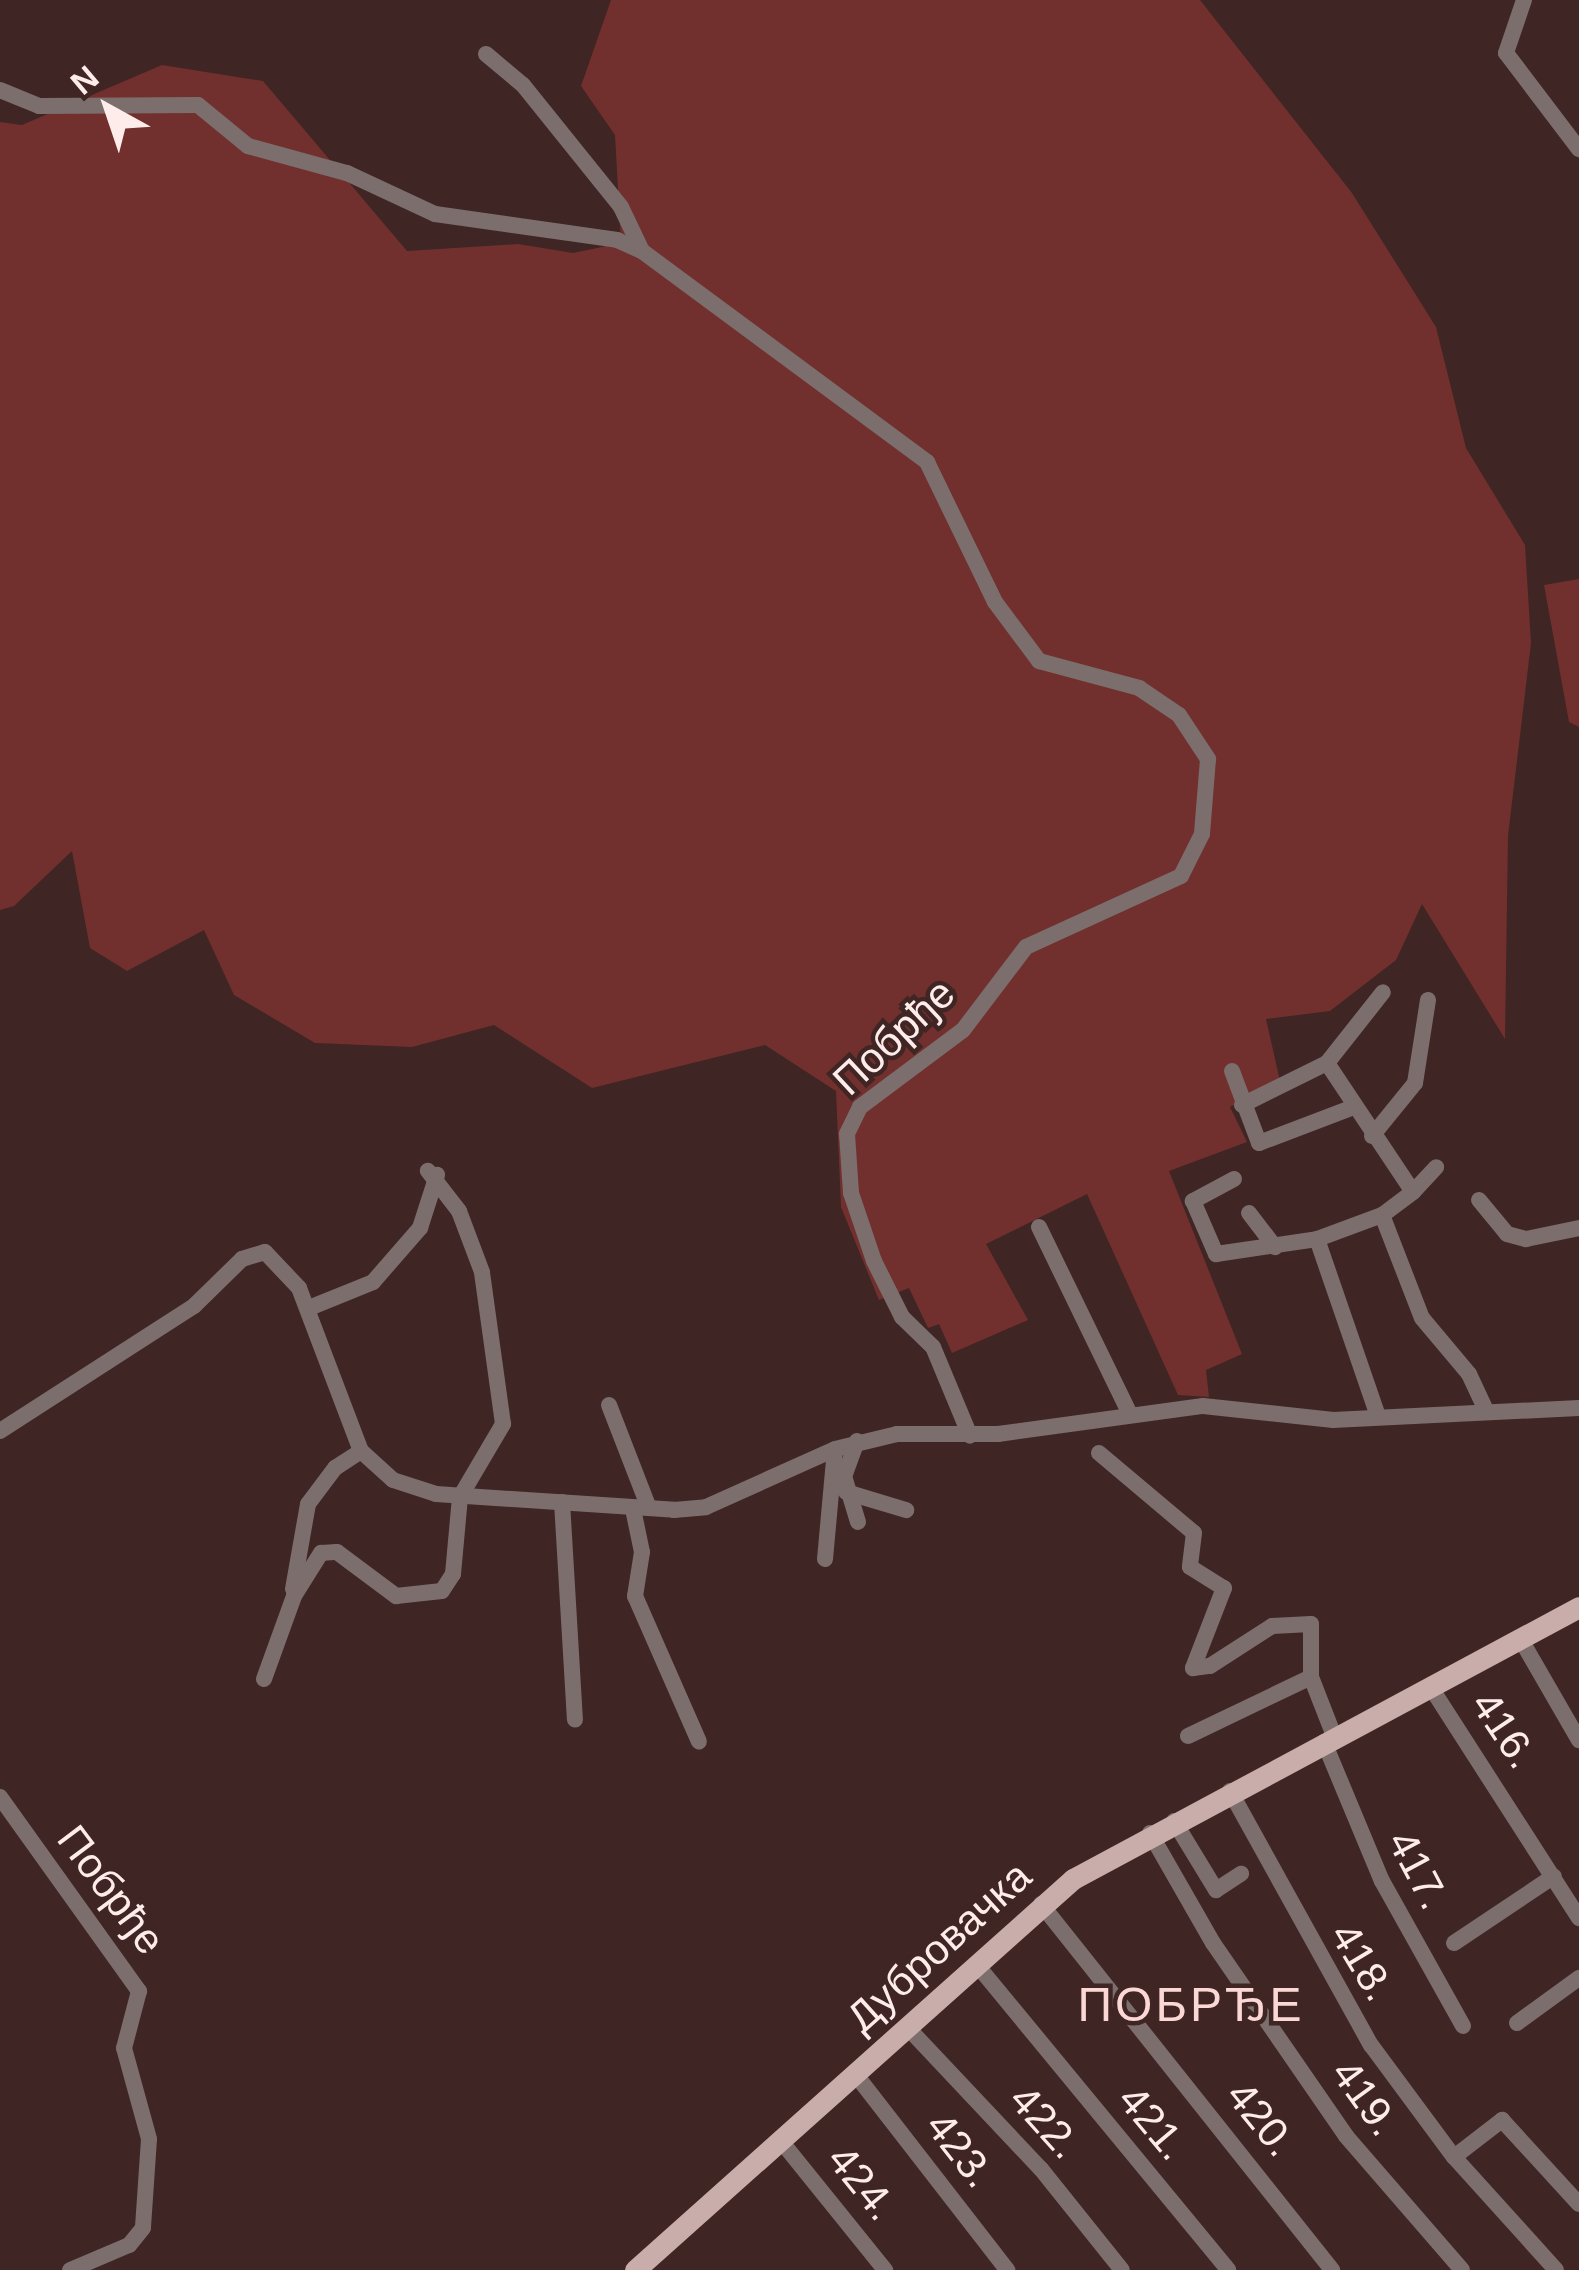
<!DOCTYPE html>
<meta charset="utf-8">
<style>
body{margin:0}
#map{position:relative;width:1579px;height:2270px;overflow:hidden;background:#3f2523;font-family:Helvetica,sans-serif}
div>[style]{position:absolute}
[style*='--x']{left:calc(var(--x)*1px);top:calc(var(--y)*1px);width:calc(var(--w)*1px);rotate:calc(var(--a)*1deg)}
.green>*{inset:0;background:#71302d}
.minor>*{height:16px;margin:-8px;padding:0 8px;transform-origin:8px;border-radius:8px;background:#7b6e6c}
.major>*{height:21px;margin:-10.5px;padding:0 10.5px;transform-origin:10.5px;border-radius:10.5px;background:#c9adaa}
span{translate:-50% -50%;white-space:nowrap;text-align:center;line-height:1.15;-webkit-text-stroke:9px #3f2523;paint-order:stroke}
.street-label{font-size:42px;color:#feecea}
.quarter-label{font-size:48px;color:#fbd8d5;letter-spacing:3px}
.north{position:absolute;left:48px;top:48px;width:120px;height:120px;-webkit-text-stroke:9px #3f2523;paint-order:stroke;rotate:320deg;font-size:33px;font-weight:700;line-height:48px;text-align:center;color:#feecea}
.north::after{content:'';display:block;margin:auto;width:42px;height:54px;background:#feecea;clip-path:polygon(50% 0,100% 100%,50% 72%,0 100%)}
</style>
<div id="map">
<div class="green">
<i style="clip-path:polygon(611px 0,1200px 0,1352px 193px,1436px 327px,1466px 448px,1525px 545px,1531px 643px,1508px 836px,1505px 1039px,1422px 904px,1396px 960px,1330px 1011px,1266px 1019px,1280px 1081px,1230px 1107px,1247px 1142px,1169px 1171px,1242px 1354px,1206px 1370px,1209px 1397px,1178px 1395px,1087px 1194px,986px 1244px,1028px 1320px,952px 1353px,939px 1324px,928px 1328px,909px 1288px,879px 1300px,841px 1207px,836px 1091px,765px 1045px,592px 1088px,494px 1025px,412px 1047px,315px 1043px,234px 995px,204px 930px,127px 971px,90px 948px,72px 851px,14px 906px,0 910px,0 122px,22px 125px,162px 65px,263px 81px,407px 251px,518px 244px,573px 253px,621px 243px,615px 135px,581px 86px)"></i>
<i style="clip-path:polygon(1579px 579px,1579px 727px,1569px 722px,1544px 585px)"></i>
</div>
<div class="minor">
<i style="--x:1524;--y:0;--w:56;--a:108.8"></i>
<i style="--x:1506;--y:53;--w:121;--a:52.8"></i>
<i style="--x:486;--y:54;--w:48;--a:40"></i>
<i style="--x:523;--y:85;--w:156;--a:51.2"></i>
<i style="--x:621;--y:207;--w:49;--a:64.5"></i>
<i style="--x:642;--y:251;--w:355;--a:36.5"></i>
<i style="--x:927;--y:462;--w:156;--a:64.1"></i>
<i style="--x:995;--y:602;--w:74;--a:53.3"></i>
<i style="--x:1039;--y:661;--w:104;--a:15.1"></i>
<i style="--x:1139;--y:688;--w:48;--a:34"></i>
<i style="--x:1179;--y:715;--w:53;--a:56.6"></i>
<i style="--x:1208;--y:759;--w:75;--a:94.6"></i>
<i style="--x:1202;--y:834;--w:47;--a:116.6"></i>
<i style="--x:1181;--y:876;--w:170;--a:155.4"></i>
<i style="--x:1026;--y:947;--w:104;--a:127.2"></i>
<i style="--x:963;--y:1030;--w:129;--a:143.2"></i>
<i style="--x:860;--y:1107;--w:30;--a:116"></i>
<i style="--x:847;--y:1134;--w:59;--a:86.1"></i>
<i style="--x:851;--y:1193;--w:72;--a:71.3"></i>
<i style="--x:874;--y:1261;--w:63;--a:63.4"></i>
<i style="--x:902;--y:1317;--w:43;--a:44.1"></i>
<i style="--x:933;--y:1347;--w:96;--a:67.4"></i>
<i style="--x:0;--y:90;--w:42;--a:22.3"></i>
<i style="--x:39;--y:106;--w:159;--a:-0.4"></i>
<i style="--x:198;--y:105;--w:65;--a:39.4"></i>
<i style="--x:248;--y:146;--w:103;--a:15.3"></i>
<i style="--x:347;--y:173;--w:97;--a:25"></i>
<i style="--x:435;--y:214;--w:184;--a:8.1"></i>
<i style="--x:617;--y:240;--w:27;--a:24"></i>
<i style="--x:1327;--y:1063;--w:155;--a:56.3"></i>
<i style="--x:1413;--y:1192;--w:39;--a:143"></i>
<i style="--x:1382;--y:1215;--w:69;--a:159.7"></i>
<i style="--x:1317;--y:1239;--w:187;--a:71"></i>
<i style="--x:1232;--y:1071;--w:77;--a:69.4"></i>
<i style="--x:1259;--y:1143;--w:102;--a:-20.8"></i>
<i style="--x:1242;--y:1105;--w:95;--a:-26.3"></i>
<i style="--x:1327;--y:1063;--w:90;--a:-51.7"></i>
<i style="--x:1372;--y:1136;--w:68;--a:-50.9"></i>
<i style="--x:1415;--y:1083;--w:84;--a:-81.1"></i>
<i style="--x:1234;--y:1179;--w:47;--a:151.8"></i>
<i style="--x:1193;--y:1201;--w:58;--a:66.5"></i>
<i style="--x:1216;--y:1254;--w:102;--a:-8.4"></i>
<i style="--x:1413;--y:1192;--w:34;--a:-47"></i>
<i style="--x:1479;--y:1200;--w:44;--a:50.5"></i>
<i style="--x:1507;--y:1234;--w:20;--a:15"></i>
<i style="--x:1526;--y:1239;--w:54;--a:-11.7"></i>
<i style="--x:1249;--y:1213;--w:43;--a:52.6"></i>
<i style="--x:1382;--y:1215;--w:110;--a:68.8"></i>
<i style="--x:1422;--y:1318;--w:73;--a:50"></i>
<i style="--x:1469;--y:1374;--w:38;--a:65"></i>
<i style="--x:1039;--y:1227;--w:208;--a:64.1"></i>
<i style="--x:309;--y:1308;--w:69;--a:-22.1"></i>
<i style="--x:373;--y:1282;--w:72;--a:-49"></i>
<i style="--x:420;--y:1228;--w:56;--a:-72.2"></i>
<i style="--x:609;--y:1405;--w:110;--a:68.8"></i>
<i style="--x:0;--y:1431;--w:231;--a:-32.8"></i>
<i style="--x:194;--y:1306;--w:67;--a:-44.4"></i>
<i style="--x:242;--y:1259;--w:24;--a:-17"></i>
<i style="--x:265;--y:1252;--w:50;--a:46.6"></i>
<i style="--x:299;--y:1288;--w:174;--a:69.2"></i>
<i style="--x:361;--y:1451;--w:43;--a:42.2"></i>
<i style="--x:393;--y:1480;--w:45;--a:18"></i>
<i style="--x:436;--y:1494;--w:239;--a:3.8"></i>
<i style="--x:674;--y:1510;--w:32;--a:-5"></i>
<i style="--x:706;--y:1507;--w:141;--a:-24.2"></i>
<i style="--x:835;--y:1449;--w:64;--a:-13.6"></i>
<i style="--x:897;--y:1434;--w:101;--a:0"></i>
<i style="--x:998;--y:1434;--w:207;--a:-7.8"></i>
<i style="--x:1203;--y:1406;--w:131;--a:6.1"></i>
<i style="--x:1333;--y:1420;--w:246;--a:-2.8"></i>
<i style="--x:857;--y:1441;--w:37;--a:110"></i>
<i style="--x:844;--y:1476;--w:48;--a:73.1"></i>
<i style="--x:1099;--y:1453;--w:124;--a:40.1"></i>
<i style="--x:1194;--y:1533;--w:34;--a:97"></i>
<i style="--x:1190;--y:1567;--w:40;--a:32"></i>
<i style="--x:1224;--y:1588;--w:86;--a:111.2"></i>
<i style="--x:1193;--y:1668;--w:17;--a:-7"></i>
<i style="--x:1210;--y:1666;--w:74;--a:-32.8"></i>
<i style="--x:1272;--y:1626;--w:39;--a:-3"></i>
<i style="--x:1311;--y:1624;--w:53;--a:90"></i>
<i style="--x:1311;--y:1677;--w:63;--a:68.7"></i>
<i style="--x:846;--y:1492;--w:63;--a:16.7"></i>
<i style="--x:562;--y:1502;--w:218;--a:86.6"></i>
<i style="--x:633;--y:1509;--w:44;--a:78.2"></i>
<i style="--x:642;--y:1552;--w:45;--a:99"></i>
<i style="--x:635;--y:1596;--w:159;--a:66.3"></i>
<i style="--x:825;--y:1559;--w:110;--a:-84.8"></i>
<i style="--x:293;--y:1589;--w:86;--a:-80"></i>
<i style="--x:308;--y:1504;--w:45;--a:-53.1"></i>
<i style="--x:335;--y:1468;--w:31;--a:-33"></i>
<i style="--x:1520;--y:1638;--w:118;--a:60"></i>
<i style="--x:264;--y:1679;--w:88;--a:-70.1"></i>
<i style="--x:294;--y:1596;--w:51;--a:-57.9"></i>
<i style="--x:321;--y:1553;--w:16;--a:-4"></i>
<i style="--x:337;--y:1552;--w:74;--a:36.7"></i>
<i style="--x:396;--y:1596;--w:46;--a:-6.2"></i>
<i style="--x:442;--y:1591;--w:20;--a:-57"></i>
<i style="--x:453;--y:1574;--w:77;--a:-84.8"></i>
<i style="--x:460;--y:1497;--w:85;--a:-59.5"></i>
<i style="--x:503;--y:1424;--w:153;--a:-97.9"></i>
<i style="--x:482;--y:1272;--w:65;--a:-110.7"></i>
<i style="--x:459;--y:1211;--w:51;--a:-127.8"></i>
<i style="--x:1430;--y:1686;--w:276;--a:57.3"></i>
<i style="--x:1188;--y:1736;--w:136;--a:-25.6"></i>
<i style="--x:1324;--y:1742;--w:151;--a:67.4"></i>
<i style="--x:1382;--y:1881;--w:166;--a:60.8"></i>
<i style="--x:1230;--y:1791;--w:291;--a:61"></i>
<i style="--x:1371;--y:2045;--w:139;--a:53.5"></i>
<i style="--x:1454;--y:2157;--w:152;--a:47.9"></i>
<i style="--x:0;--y:1797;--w:239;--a:54.4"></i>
<i style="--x:139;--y:1991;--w:59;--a:104.7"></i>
<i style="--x:124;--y:2048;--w:94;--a:74.6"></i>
<i style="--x:149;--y:2139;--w:89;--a:93.9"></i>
<i style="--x:143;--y:2228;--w:22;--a:129"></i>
<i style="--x:129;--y:2245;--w:64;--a:157"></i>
<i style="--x:1174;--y:1821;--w:81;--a:58.7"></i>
<i style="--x:1216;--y:1890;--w:30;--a:-33"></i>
<i style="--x:1150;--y:1833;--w:127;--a:60.2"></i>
<i style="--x:1213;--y:1943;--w:234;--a:55.4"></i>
<i style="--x:1346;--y:2136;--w:177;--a:49.1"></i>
<i style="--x:1041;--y:1904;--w:468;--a:51.5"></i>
<i style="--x:1454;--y:1943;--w:120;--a:-33.8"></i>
<i style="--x:977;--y:1965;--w:395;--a:50.5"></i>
<i style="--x:1517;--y:2023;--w:77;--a:-36"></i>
<i style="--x:908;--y:2028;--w:194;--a:46.7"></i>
<i style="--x:1041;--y:2169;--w:129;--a:51.3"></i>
<i style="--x:856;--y:2075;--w:247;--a:52.2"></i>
<i style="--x:781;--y:2141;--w:166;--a:51.1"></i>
<i style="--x:1454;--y:2157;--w:61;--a:-37.6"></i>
<i style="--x:1502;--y:2120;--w:114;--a:47.5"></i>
</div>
<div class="major">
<i style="--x:635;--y:2270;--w:587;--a:-41.76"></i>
<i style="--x:1073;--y:1879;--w:574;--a:-28.26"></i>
</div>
<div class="street-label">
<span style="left:894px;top:1037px;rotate:-43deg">Побрђе</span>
<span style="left:1504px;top:1730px;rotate:56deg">416.</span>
<span style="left:1418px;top:1870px;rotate:62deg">417.</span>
<span style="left:111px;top:1890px;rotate:53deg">Побрђе</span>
<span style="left:939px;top:1947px;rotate:-42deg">Дубровачка</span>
<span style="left:1362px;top:1962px;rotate:59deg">418.</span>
<span style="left:1365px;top:2098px;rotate:54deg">419.</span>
<span style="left:1261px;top:2119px;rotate:51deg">420.</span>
<span style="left:1045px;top:2122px;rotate:48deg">422.</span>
<span style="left:1153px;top:2123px;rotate:50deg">421.</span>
<span style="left:960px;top:2150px;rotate:52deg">423.</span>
<span style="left:862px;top:2183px;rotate:51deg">424.</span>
</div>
<div class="quarter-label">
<span style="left:1191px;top:2005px">ПОБРЂЕ</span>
</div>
<div class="north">N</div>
</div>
